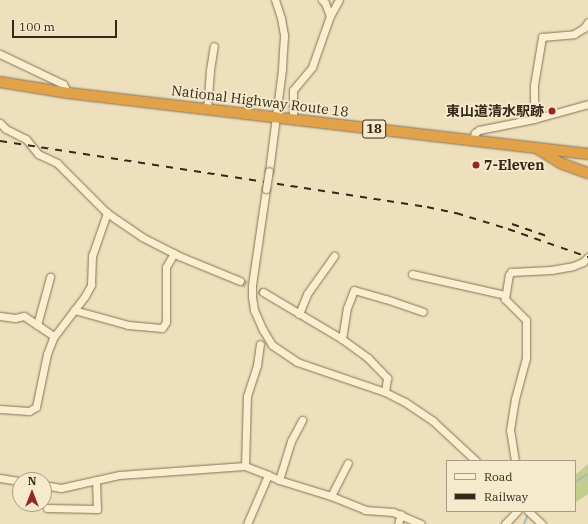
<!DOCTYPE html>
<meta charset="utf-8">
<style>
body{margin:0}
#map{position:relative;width:588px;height:524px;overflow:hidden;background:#eee0bc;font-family:"IBM Plex Serif","Noto Sans JP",serif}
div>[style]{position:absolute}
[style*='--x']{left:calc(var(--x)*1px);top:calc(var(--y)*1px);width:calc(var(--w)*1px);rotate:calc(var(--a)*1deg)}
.green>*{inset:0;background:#c4cc90}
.stream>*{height:2px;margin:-1px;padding:0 1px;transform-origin:1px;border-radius:1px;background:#a0bfb7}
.minor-tunnel>*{height:7px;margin-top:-3.5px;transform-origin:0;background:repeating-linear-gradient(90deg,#c9bb9c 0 7px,transparent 0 10.5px)}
.roads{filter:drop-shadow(0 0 1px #867055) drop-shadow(0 0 1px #867055)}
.minor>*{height:7px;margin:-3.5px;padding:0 3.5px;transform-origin:3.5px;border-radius:3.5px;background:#f9eecf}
.highway>*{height:10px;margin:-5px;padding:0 5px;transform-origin:5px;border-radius:5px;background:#e1a249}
.rail>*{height:2px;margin-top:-1px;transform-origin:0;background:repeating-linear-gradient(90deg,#35281b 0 7px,transparent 0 14px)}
.bridges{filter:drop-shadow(0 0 1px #867055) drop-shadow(0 0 1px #867055)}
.minor-bridge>*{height:7px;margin:-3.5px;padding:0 3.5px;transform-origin:3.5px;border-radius:3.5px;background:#f9eecf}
.dots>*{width:11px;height:11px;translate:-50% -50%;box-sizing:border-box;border:2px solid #f6eacc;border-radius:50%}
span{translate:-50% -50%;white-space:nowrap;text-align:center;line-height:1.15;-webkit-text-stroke:3.5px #f6eacc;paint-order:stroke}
.shield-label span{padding:1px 3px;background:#f6eacc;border:1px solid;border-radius:3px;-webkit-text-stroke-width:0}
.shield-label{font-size:13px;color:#35281b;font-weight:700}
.street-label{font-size:14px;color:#35281b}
.poi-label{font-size:14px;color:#35281b;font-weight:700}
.right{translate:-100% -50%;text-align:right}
.left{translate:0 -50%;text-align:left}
.legend{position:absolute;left:446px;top:460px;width:130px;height:52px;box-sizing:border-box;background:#f6eacc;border:1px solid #a99c85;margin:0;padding:5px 7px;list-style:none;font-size:12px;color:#35281b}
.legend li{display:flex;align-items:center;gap:8px;height:20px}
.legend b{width:20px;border:1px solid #a99c85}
.north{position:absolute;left:12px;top:472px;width:40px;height:40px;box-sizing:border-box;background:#f6eacc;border:1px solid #a99c85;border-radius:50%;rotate:0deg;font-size:11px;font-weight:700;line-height:16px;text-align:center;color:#35281b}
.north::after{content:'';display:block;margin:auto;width:14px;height:18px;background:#962624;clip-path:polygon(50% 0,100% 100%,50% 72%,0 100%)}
.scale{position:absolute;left:12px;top:20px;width:105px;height:18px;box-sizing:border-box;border:2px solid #35281b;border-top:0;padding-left:5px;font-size:12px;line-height:14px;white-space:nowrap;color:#35281b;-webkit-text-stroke:3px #f6eacc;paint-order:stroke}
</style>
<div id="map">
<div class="green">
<i style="clip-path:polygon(588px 464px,588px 494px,575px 503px,575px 475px)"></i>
</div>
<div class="stream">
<i style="--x:575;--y:482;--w:15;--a:-32"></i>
<i style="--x:524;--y:524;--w:11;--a:-68"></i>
</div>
<div class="minor-tunnel">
<i style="--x:240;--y:281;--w:25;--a:26"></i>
</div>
<div class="roads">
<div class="minor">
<i style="--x:322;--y:0;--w:4;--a:45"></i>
<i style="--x:325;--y:3;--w:14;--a:69"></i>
<i style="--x:0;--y:54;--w:70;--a:25.5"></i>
<i style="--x:63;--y:84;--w:10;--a:61"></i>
<i style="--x:207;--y:110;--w:40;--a:-85.7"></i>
<i style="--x:210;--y:70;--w:24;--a:-81"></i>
<i style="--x:534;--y:119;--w:34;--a:-90"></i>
<i style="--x:534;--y:85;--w:49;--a:-80.5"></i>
<i style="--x:542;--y:37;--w:32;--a:-5"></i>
<i style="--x:574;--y:34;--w:12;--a:-31"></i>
<i style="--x:584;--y:28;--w:7;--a:-56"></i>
<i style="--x:293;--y:120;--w:30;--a:-90"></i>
<i style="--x:293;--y:90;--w:30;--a:-50"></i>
<i style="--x:312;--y:67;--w:54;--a:-70.6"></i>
<i style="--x:330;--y:16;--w:18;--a:-61"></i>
<i style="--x:0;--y:123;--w:8;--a:45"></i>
<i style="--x:6;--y:129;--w:22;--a:27"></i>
<i style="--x:26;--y:139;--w:19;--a:51"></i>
<i style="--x:38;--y:154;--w:21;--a:25"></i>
<i style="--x:57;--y:163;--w:71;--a:45"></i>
<i style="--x:107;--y:213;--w:42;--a:34.4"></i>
<i style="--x:142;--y:237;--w:42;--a:27.2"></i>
<i style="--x:179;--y:256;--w:66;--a:22.3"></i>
<i style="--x:472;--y:140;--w:8;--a:-67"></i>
<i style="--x:475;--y:133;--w:5;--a:-37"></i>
<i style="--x:479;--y:130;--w:56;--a:-11.3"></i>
<i style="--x:534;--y:119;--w:56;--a:-15.5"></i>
<i style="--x:269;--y:171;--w:103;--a:-82.7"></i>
<i style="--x:282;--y:69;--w:18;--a:-87"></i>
<i style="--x:283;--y:51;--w:16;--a:-86"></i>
<i style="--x:284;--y:35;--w:17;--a:-100"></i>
<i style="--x:281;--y:18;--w:19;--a:-108"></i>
<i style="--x:266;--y:189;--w:97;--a:98.3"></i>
<i style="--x:252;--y:285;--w:12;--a:90"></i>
<i style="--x:252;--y:297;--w:13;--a:81"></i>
<i style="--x:254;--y:310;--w:22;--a:66"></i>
<i style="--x:263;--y:330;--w:17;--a:59"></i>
<i style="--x:272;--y:345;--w:30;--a:34"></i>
<i style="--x:297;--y:362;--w:93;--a:18.8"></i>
<i style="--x:385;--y:392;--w:22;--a:27"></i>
<i style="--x:405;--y:402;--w:34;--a:34"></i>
<i style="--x:433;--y:421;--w:59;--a:42.9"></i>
<i style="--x:412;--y:274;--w:95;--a:12.7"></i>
<i style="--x:263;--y:292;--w:92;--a:30.7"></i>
<i style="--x:342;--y:339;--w:32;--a:36"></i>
<i style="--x:368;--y:358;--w:28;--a:46"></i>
<i style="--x:387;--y:378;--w:14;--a:98"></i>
<i style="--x:74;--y:310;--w:56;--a:15.5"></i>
<i style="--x:128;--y:325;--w:34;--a:5"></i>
<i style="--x:162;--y:328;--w:7;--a:-56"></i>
<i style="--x:166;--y:322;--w:55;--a:-90"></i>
<i style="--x:166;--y:267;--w:16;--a:-60"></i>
<i style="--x:299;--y:314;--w:22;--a:-68"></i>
<i style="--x:307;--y:294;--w:47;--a:-54.6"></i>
<i style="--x:0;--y:316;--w:15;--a:8"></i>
<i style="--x:15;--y:318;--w:9;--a:-13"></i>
<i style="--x:24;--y:316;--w:36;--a:34"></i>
<i style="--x:37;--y:325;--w:50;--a:-74.8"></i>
<i style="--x:342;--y:339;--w:31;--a:-81"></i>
<i style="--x:347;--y:308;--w:19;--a:-69"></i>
<i style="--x:354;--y:290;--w:33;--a:16"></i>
<i style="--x:386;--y:299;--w:39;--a:19"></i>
<i style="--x:0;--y:409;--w:29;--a:4"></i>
<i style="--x:29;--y:411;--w:8;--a:-30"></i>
<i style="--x:36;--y:407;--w:54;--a:-78.3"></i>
<i style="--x:47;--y:354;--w:17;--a:-69"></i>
<i style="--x:53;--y:338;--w:53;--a:-52.7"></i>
<i style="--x:85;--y:296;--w:13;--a:-61"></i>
<i style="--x:91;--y:285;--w:29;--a:-88"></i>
<i style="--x:92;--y:256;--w:46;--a:-70.8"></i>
<i style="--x:515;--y:461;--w:31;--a:-99"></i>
<i style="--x:510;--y:430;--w:31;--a:-81"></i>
<i style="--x:515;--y:399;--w:42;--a:-75"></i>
<i style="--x:526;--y:358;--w:38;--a:-90"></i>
<i style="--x:526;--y:320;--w:30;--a:-135"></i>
<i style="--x:505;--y:299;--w:24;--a:-81"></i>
<i style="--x:509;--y:275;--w:4;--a:-56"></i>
<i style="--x:511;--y:272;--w:40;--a:-2.9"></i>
<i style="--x:551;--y:270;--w:22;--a:-10"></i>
<i style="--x:573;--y:266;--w:11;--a:-22"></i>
<i style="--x:583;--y:262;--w:7;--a:-45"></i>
<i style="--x:245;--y:466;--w:70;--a:-88.4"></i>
<i style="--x:247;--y:396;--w:33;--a:-72"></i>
<i style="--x:257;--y:365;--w:21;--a:-82"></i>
<i style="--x:0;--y:478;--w:20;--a:9"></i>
<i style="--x:279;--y:480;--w:41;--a:-72.9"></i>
<i style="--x:291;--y:441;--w:24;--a:-62"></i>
<i style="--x:44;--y:485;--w:17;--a:10"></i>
<i style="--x:61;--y:488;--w:59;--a:-12.6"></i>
<i style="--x:119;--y:475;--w:126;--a:-4.1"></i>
<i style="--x:245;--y:466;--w:25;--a:21"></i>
<i style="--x:268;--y:475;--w:12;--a:24"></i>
<i style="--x:279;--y:480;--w:54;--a:17.1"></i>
<i style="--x:331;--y:496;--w:37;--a:22"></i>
<i style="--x:365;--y:510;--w:28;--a:4"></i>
<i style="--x:393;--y:512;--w:30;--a:23"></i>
<i style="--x:331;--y:496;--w:37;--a:-63"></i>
<i style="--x:47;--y:508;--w:50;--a:1.1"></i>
<i style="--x:97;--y:509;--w:29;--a:-92"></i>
<i style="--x:528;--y:511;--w:19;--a:43"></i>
<i style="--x:247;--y:524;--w:53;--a:-66.8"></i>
<i style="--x:398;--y:524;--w:10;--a:-73"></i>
<i style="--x:505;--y:524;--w:18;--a:-47"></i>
</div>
<div class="highway">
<i style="--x:0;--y:82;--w:69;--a:9.2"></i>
<i style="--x:68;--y:93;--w:524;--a:6.69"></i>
<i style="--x:538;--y:149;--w:26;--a:32"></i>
<i style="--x:560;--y:163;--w:30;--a:20"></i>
</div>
</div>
<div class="rail">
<i style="--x:0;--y:141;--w:432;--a:8.8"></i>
<i style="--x:427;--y:207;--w:30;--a:12"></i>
<i style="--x:456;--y:213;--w:54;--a:17.1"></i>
<i style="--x:508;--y:229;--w:85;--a:19.3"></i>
<i style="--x:512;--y:224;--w:36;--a:19"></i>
</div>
<div class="bridges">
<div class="minor-bridge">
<i style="--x:266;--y:189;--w:18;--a:-81"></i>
</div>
</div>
<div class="dots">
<i style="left:552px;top:111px;background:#962624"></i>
<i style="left:476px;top:165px;background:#962624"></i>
</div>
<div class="shield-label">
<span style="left:374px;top:129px">18</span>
</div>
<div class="street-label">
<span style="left:260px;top:101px;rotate:7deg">National Highway Route 18</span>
</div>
<div class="poi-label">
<span class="right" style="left:544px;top:111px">東山道清水駅跡</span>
<span class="left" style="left:484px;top:165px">7-Eleven</span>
</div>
<ul class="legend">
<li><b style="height:5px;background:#f9eecf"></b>Road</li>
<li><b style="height:5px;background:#35281b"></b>Railway</li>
</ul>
<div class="north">N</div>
<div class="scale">100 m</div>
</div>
